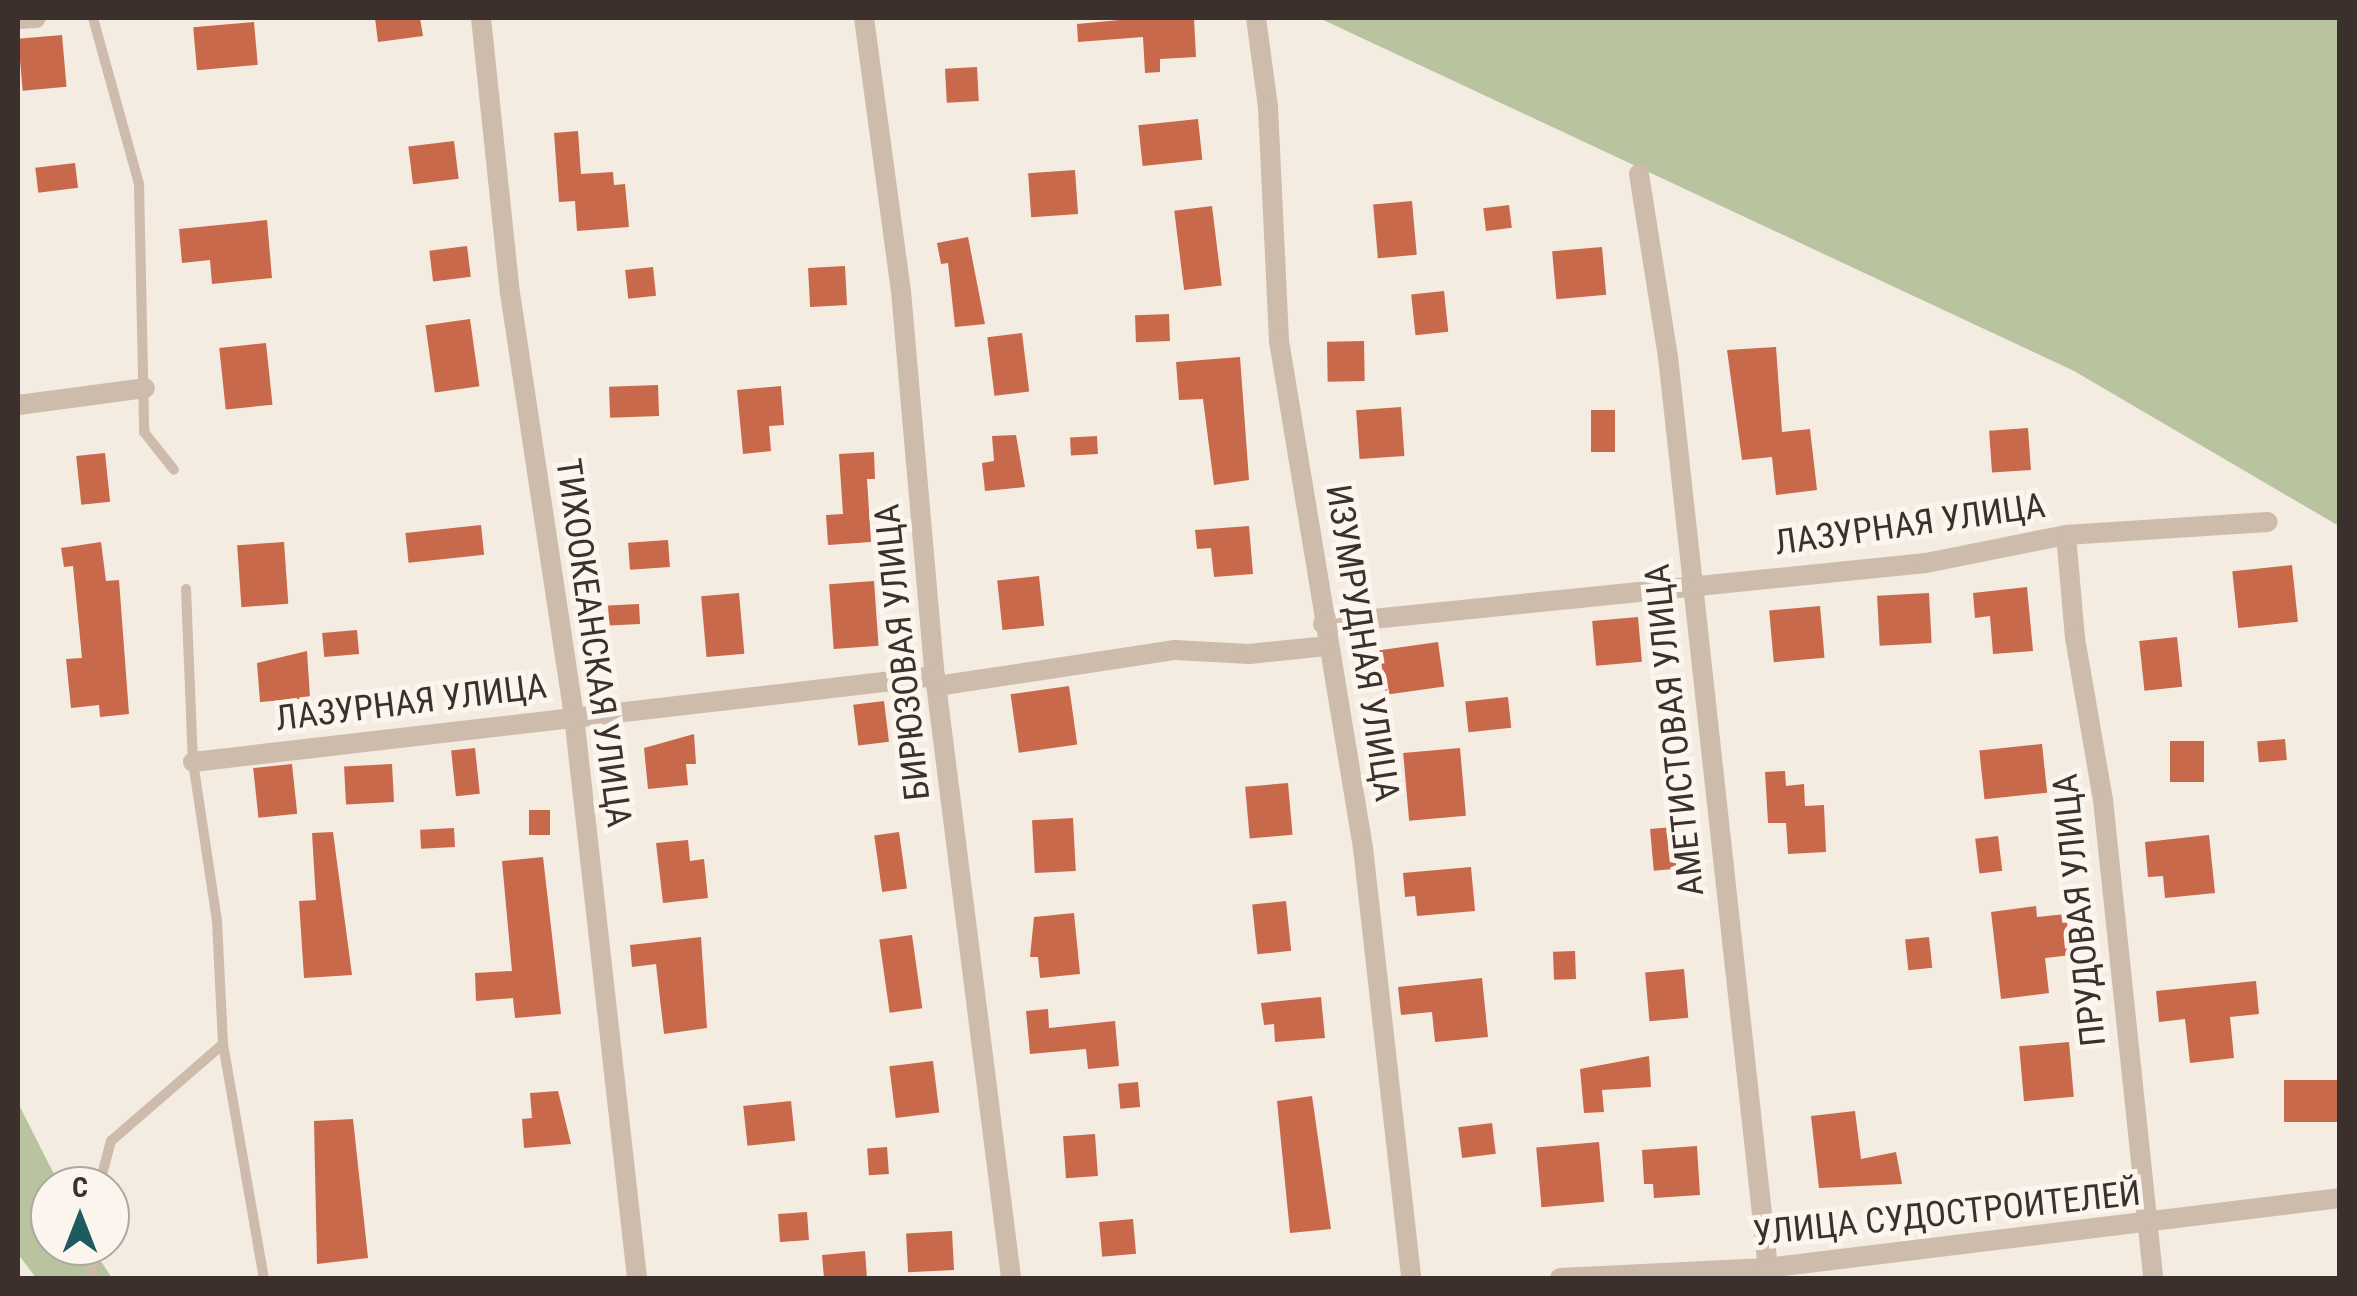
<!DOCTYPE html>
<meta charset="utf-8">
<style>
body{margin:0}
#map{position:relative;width:2357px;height:1296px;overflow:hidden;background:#f4ebe1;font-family:"Roboto Condensed",sans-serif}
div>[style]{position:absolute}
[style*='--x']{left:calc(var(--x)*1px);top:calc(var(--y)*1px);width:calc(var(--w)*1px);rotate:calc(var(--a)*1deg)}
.green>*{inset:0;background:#b8c4a0}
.building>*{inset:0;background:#c8694b;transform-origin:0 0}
.lane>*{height:10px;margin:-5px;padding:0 5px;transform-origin:5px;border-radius:5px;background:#cdbbac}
.street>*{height:20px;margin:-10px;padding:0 10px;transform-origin:10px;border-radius:10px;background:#cdbbac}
span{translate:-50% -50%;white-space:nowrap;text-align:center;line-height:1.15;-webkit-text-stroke:10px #fbf5ee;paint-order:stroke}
.street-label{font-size:35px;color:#3b302b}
.frame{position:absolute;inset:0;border:20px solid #3b302b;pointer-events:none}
.north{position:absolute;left:30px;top:1166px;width:100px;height:100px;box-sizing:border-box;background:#fbf5ee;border:2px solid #aea6a0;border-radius:50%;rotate:0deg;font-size:28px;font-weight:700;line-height:40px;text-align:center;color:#3b302b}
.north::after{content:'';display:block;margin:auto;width:35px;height:45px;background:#1f5a5e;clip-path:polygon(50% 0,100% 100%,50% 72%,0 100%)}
</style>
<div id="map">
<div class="green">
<i style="clip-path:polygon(1319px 18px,2339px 18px,2339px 526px,2074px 371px)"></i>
<i style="clip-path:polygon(18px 1103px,60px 1186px,50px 1186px,50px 1246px,91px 1246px,112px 1278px,36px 1278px,18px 1254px)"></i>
</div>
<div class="building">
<i style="clip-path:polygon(375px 18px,420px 18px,423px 36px,378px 42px)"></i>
<i style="clip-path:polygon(1141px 18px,1194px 18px,1196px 57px,1160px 59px,1160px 72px,1145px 73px,1143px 37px,1078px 42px,1077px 24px)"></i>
<i style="left:254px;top:22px;width:43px;height:61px;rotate:85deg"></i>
<i style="left:62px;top:35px;width:52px;height:44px;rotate:85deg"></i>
<i style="left:977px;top:67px;width:34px;height:32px;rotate:87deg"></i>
<i style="left:1198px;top:119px;width:41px;height:60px;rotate:84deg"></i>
<i style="clip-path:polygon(578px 131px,581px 174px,613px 172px,614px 185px,625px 184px,629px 227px,577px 231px,575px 201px,559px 202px,554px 133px)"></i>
<i style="left:454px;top:141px;width:38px;height:46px;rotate:83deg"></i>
<i style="left:75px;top:163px;width:25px;height:40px;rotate:83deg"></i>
<i style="left:1075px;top:170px;width:44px;height:47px;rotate:86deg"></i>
<i style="left:1412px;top:201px;width:54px;height:39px;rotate:85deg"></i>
<i style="left:1509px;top:205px;width:23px;height:26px;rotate:83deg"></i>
<i style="left:1212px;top:206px;width:80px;height:38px;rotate:83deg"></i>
<i style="clip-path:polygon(267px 220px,272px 278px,212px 284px,210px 260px,182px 263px,179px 229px)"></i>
<i style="clip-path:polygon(968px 237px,985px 324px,955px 327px,948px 263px,941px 264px,937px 243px)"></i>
<i style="left:467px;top:246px;width:31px;height:38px;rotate:83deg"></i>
<i style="left:1602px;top:247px;width:48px;height:50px;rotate:85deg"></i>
<i style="left:845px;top:266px;width:39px;height:37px;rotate:87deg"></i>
<i style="left:653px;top:267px;width:29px;height:28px;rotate:84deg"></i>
<i style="left:1444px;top:291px;width:41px;height:33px;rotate:84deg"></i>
<i style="left:1169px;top:314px;width:27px;height:34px;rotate:88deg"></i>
<i style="left:470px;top:319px;width:68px;height:45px;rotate:82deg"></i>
<i style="left:1022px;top:333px;width:59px;height:35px;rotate:83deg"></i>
<i style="left:1364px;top:341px;width:40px;height:37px;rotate:89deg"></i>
<i style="left:266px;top:343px;width:62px;height:47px;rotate:84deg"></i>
<i style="clip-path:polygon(1776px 347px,1782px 432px,1810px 429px,1817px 490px,1776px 495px,1772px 457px,1742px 460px,1727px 350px)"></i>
<i style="clip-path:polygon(1240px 357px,1249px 480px,1214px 485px,1203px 399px,1179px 400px,1176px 362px)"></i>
<i style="left:658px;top:385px;width:31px;height:49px;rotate:88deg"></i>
<i style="clip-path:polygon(781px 386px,784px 425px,769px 426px,771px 451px,743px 454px,737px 390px)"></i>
<i style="left:1401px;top:407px;width:49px;height:45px;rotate:86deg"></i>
<i style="left:1591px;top:410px;width:24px;height:42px"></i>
<i style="left:2028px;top:428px;width:42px;height:39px;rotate:86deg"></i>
<i style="clip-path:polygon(1016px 435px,1025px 487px,985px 491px,982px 463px,994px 461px,992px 436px)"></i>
<i style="left:1097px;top:436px;width:18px;height:27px;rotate:87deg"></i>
<i style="clip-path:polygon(874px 452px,875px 479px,867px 479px,871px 542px,828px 545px,826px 515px,843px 514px,839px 454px)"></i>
<i style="left:105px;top:453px;width:49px;height:29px;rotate:84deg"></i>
<i style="left:481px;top:525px;width:30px;height:76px;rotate:84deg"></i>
<i style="clip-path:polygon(1249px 526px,1253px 574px,1214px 577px,1211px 548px,1197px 549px,1195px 530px)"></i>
<i style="left:668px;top:540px;width:27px;height:40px;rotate:86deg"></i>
<i style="clip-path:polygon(101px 542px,106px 581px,119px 580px,129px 714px,100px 717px,99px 705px,71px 708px,66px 659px,82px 658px,73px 566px,64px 567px,61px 548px)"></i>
<i style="left:284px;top:542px;width:62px;height:47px;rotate:86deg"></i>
<i style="left:2292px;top:565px;width:57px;height:60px;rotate:84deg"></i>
<i style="left:1039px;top:576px;width:50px;height:42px;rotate:84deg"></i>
<i style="left:874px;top:581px;width:65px;height:45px;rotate:86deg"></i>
<i style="clip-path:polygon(2027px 587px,2033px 651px,1993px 654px,1990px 616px,1975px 618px,1973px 593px)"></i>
<i style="left:739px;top:593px;width:61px;height:38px;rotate:85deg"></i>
<i style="left:1929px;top:593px;width:50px;height:52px;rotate:87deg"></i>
<i style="left:639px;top:604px;width:20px;height:31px;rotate:87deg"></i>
<i style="left:1820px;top:606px;width:52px;height:51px;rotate:85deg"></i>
<i style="left:1638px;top:617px;width:45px;height:46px;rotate:85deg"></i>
<i style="left:357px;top:630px;width:24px;height:35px;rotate:85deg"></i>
<i style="left:2177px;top:637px;width:50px;height:38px;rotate:84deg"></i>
<i style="left:1438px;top:642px;width:45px;height:59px;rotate:82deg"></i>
<i style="clip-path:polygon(307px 651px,310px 698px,260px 702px,257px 663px)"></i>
<i style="left:1069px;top:686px;width:59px;height:59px;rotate:82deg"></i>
<i style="left:1508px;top:697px;width:31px;height:43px;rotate:84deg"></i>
<i style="left:884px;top:701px;width:41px;height:31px;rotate:83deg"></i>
<i style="clip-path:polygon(694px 734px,696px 764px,686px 764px,688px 785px,648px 789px,644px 748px)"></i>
<i style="left:2285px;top:739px;width:21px;height:28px;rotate:85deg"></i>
<i style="left:2170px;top:741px;width:34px;height:41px"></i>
<i style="left:2042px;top:744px;width:49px;height:63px;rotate:84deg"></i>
<i style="left:475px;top:748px;width:46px;height:24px;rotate:84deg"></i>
<i style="left:1460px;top:748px;width:68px;height:57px;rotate:85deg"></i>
<i style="left:292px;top:764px;width:50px;height:39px;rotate:84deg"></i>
<i style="left:392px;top:764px;width:38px;height:48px;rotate:87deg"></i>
<i style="clip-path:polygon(1785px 771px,1786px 786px,1804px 784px,1805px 806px,1824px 805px,1826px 852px,1788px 854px,1786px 823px,1768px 823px,1765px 772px)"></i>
<i style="left:1288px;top:783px;width:52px;height:43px;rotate:85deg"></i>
<i style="left:529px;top:810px;width:21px;height:25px"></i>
<i style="left:1073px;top:818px;width:53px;height:41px;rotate:87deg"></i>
<i style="left:1673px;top:827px;width:42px;height:23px;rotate:85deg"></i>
<i style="left:454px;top:828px;width:19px;height:34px;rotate:87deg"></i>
<i style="clip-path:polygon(333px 832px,352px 975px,304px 978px,299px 901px,316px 900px,312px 833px)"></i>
<i style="left:899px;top:832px;width:57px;height:25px;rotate:82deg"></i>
<i style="clip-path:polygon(2209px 835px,2215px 893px,2165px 898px,2163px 876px,2148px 877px,2145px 842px)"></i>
<i style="left:1998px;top:836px;width:35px;height:23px;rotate:83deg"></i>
<i style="clip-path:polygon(688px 840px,690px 861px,704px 859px,708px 898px,663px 903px,656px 843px)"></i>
<i style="clip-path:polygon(543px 857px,561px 1014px,515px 1018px,513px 998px,476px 1001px,475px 973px,512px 971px,502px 861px)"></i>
<i style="clip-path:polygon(1471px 867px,1475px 911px,1417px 916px,1415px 896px,1405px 897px,1403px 873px)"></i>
<i style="left:1286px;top:901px;width:50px;height:34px;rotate:84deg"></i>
<i style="clip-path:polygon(2036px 906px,2037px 917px,2066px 914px,2071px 955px,2045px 958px,2049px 993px,2001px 999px,1991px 912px)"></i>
<i style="clip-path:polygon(1074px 913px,1080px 974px,1040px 978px,1038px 957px,1030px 957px,1034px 917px)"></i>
<i style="left:912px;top:935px;width:74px;height:33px;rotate:82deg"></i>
<i style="clip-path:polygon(701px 937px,707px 1028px,664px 1034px,656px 964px,632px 967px,630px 945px)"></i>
<i style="left:1929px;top:937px;width:31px;height:24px;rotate:84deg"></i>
<i style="left:1575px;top:951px;width:28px;height:22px;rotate:88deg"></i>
<i style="left:1684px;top:969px;width:49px;height:39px;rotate:85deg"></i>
<i style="clip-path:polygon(1482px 978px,1488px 1037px,1435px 1042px,1432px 1012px,1401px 1015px,1398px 987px)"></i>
<i style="clip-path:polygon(2256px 981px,2259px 1014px,2230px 1017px,2234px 1058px,2190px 1063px,2185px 1019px,2159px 1022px,2156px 991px)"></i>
<i style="clip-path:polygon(1321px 997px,1325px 1038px,1275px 1042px,1274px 1024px,1264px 1025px,1261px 1003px)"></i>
<i style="clip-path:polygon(1048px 1009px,1049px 1028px,1115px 1021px,1119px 1066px,1088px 1069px,1086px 1049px,1030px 1054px,1026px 1011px)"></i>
<i style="left:2069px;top:1042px;width:55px;height:50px;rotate:85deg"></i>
<i style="clip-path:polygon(1649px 1056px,1651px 1087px,1602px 1090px,1604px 1112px,1584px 1113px,1580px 1069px)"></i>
<i style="left:933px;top:1061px;width:52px;height:44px;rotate:83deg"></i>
<i style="left:2340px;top:1080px;width:42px;height:56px;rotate:90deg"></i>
<i style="left:1138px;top:1082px;width:25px;height:20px;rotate:85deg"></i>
<i style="clip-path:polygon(558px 1091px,571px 1144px,524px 1148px,522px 1119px,532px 1118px,530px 1093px)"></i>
<i style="clip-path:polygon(1312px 1096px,1331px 1229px,1290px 1233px,1277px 1101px)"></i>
<i style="left:791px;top:1101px;width:40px;height:48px;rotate:84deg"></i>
<i style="clip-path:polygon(1855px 1111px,1861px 1159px,1896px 1152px,1902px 1184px,1819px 1188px,1811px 1116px)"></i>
<i style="clip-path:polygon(353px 1119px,368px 1258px,317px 1264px,314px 1121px)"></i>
<i style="left:1492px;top:1123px;width:31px;height:34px;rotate:83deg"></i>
<i style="left:1095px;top:1134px;width:42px;height:32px;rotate:86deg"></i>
<i style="left:1599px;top:1142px;width:60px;height:63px;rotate:85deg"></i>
<i style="clip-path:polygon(1697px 1146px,1700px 1195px,1654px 1198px,1653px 1184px,1644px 1184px,1642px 1150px)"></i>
<i style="left:887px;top:1147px;width:27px;height:20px;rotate:86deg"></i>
<i style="left:807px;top:1212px;width:28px;height:29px;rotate:86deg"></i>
<i style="left:1133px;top:1219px;width:35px;height:34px;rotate:85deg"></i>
<i style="left:952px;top:1231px;width:39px;height:46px;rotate:87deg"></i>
<i style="clip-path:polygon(865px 1251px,867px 1278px,824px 1278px,822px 1255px)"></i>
</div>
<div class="lane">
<i style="--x:93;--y:18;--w:172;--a:74.5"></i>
<i style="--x:139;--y:184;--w:248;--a:88.8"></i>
<i style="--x:144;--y:432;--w:48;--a:51.7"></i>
<i style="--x:186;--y:589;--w:173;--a:87.7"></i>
<i style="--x:193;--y:762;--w:161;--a:81.4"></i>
<i style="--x:217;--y:921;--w:123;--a:87.2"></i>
<i style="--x:223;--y:1044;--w:238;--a:80.1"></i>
<i style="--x:99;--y:1186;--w:47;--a:-75.1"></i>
<i style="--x:111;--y:1141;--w:148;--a:-40.9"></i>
<i style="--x:91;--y:1278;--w:32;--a:-86"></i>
</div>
<div class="street">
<i style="--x:481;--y:18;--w:277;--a:84"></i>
<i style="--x:510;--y:293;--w:428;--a:81.4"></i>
<i style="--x:574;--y:716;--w:566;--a:83.6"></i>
<i style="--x:864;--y:18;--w:275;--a:82.3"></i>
<i style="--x:901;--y:291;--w:386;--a:85"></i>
<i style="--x:935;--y:676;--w:607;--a:82.8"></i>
<i style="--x:1256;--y:18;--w:90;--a:82.3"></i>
<i style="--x:1268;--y:107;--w:234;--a:87.3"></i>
<i style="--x:1279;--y:341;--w:514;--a:80.59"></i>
<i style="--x:1363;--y:848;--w:433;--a:83.6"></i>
<i style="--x:18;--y:19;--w:18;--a:-3"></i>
<i style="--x:1639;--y:174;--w:185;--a:81"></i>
<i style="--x:1668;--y:357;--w:927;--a:83.74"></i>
<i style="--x:18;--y:405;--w:128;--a:-7.6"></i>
<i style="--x:2066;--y:535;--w:103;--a:85"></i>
<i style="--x:2075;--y:638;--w:164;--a:80.2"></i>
<i style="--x:2103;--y:800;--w:481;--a:84"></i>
<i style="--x:1323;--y:624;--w:606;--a:-5.78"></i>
<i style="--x:1926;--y:563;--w:143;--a:-11.3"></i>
<i style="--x:2066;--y:535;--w:202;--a:-3.7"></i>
<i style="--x:937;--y:686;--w:241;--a:-8.6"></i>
<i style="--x:1175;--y:650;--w:74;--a:3.1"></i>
<i style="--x:1249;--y:654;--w:77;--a:-5.9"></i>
<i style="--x:193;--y:762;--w:747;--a:-6.61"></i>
<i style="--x:1560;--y:1278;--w:207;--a:-2.8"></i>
<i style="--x:1767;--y:1268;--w:577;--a:-6.96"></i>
</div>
<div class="street-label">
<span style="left:1910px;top:525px;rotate:-8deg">ЛАЗУРНАЯ УЛИЦА</span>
<span style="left:593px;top:643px;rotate:82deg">ТИХООКЕАНСКАЯ УЛИЦА</span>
<span style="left:1362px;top:643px;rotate:81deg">ИЗУМРУДНАЯ УЛИЦА</span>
<span style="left:903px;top:652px;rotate:-96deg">БИРЮЗОВАЯ УЛИЦА</span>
<span style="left:411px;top:703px;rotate:-7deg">ЛАЗУРНАЯ УЛИЦА</span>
<span style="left:1675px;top:730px;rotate:-96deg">АМЕТИСТОВАЯ УЛИЦА</span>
<span style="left:2080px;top:910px;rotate:-96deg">ПРУДОВАЯ УЛИЦА</span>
<span style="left:1947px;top:1214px;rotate:-6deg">УЛИЦА СУДОСТРОИТЕЛЕЙ</span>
</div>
<div class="frame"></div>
<div class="north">С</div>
</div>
